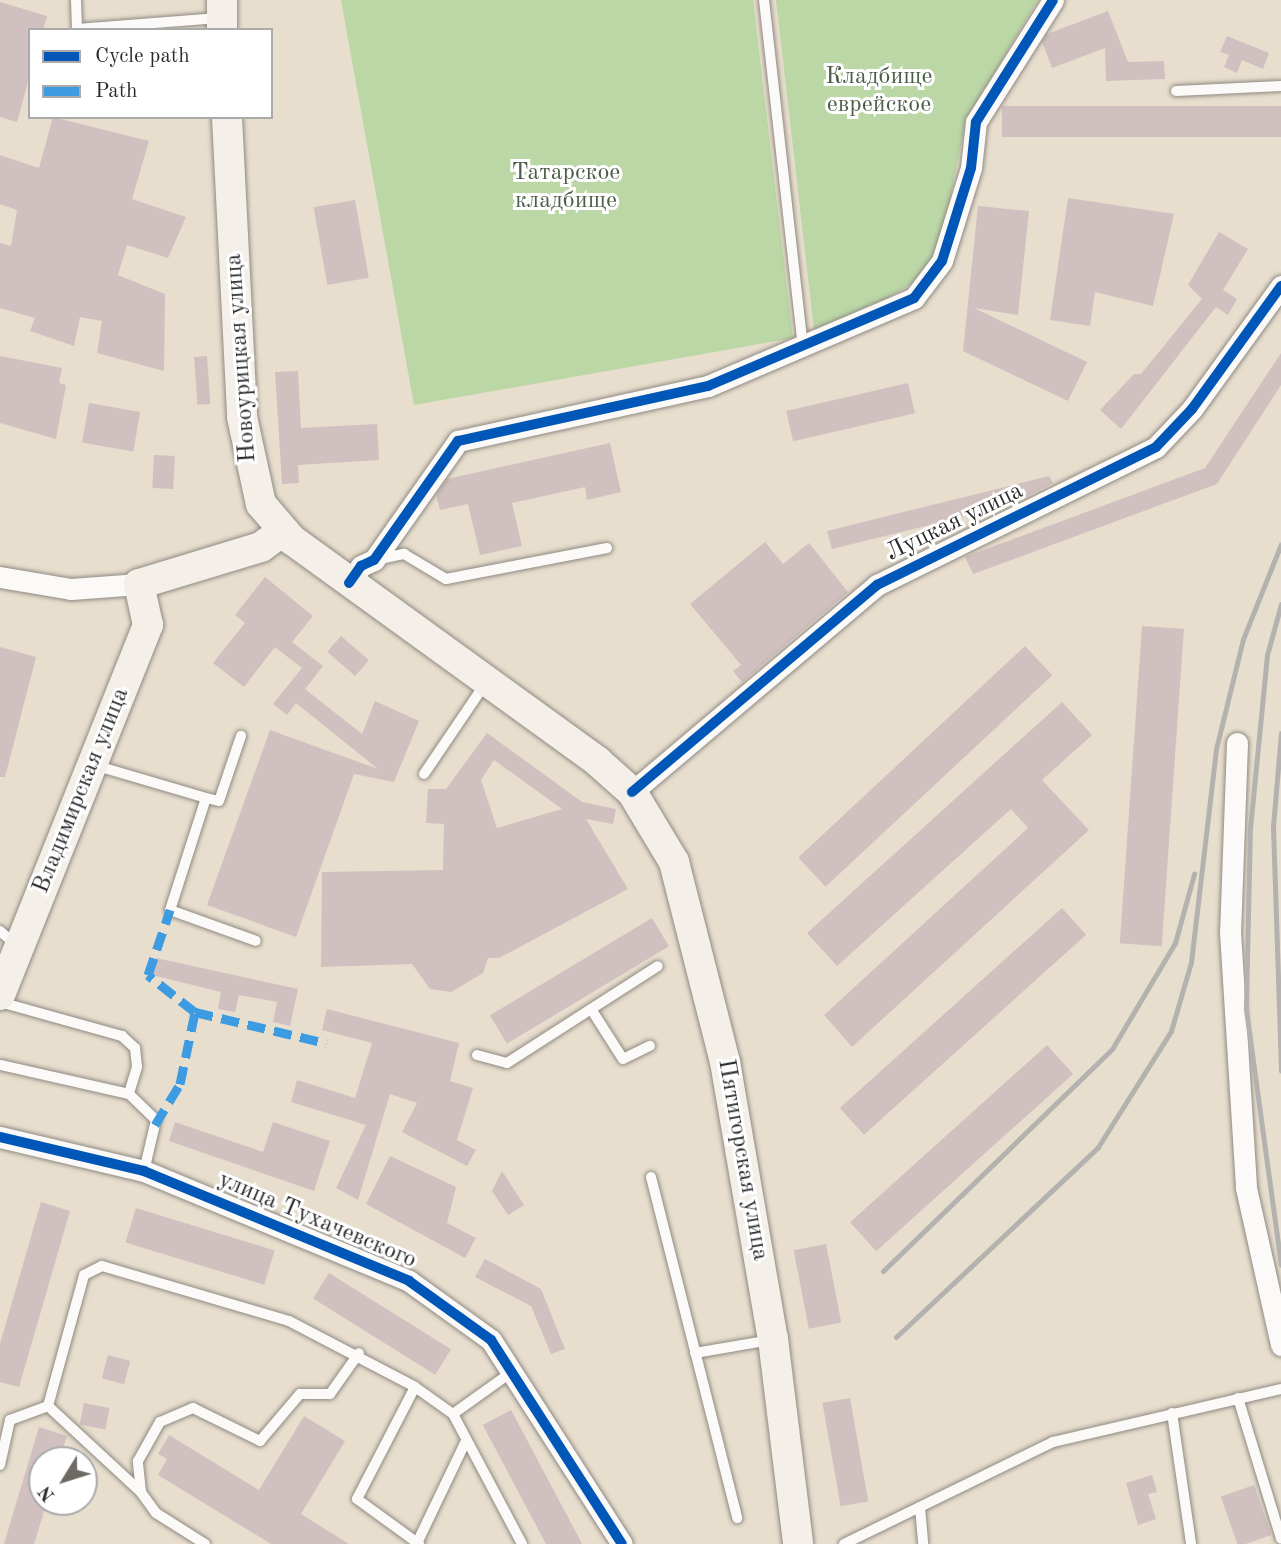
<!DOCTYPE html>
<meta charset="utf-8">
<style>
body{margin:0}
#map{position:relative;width:1281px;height:1544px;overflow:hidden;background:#e8dece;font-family:"Old Standard TT",serif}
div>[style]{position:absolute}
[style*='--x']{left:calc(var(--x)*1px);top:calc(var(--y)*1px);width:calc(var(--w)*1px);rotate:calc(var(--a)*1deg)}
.green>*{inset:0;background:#bbd7a6}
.building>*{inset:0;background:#d0c0bf;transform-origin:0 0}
.path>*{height:3.5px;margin-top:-1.75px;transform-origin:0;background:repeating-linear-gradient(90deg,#bdbbb8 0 2px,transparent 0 7px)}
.roads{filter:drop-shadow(0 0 2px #8f8a82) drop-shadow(0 0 2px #8f8a82)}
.service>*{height:10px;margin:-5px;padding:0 5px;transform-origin:5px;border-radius:5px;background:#fcfaf8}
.minor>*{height:21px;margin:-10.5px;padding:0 10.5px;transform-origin:10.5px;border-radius:10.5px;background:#fcfaf8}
.secondary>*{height:30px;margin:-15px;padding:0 15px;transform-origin:15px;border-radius:15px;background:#f4f0e9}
.rail>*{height:5px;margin:-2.5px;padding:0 2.5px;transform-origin:2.5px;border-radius:2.5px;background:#b3b2af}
.quiet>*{height:9px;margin-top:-4.5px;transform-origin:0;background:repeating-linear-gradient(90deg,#3d9ce1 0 18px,transparent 0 27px)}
.cycleway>*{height:10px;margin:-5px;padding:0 5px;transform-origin:5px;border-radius:5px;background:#0057b8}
span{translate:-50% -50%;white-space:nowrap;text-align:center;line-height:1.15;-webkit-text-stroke:6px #fff;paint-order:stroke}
.park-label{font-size:24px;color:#4b5d46}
.street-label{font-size:24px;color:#2b2b2b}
.legend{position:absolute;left:28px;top:28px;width:245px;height:91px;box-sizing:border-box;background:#fff;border:2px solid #aaa;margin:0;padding:9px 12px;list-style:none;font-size:21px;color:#2b2b2b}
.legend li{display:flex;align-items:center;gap:14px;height:35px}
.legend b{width:35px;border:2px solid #aaa}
.north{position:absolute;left:28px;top:1446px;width:70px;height:70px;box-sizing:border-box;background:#fff;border:2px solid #aaa;border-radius:50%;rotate:232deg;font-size:19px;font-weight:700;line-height:28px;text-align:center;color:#2b2b2b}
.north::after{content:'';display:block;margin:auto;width:24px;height:32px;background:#6d6a64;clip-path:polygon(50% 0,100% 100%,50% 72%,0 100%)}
</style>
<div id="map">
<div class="green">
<i style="clip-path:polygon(341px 0,753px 0,793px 338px,414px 405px)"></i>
<i style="clip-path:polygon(776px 0,1038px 0,966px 120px,944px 229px,922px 278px,815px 339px)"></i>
</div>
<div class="building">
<i style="clip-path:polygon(0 2px,47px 16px,43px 30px,30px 30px,30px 75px,17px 122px,0 117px)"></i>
<i style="clip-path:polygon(1108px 11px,1128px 62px,1164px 61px,1165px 79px,1106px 81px,1105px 48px,1052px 68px,1042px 42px,1047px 34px)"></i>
<i style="clip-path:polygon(1227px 36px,1269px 53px,1263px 69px,1242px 60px,1237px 73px,1224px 67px,1229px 55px,1220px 52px)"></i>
<i style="left:1002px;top:106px;width:279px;height:31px"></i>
<i style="clip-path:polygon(53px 117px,149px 141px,132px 199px,186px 217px,168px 258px,127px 245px,118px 275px,165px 294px,164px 371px,97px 353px,102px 321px,80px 317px,74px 346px,30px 331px,35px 318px,0 308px,0 243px,11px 246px,17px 210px,0 204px,0 155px,39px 168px)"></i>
<i style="clip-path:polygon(1068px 198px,1174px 214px,1153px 306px,1095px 292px,1090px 326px,1050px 320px)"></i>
<i style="left:355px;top:200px;width:79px;height:42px;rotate:80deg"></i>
<i style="clip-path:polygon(978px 206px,1029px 211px,1018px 315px,974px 308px,1087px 362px,1068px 401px,963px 351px)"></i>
<i style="clip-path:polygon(1219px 232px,1248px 249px,1223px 290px,1237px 299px,1228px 315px,1216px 307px,1121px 429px,1100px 410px,1134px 374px,1141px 374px,1202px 299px,1188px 285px)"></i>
<i style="clip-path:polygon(1281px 353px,1281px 385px,1217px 484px,973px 574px,965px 557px,1205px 468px)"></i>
<i style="clip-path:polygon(0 356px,62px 368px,59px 383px,66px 385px,56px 439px,0 423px)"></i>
<i style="left:207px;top:356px;width:48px;height:13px;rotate:86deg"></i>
<i style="clip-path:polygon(298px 371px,301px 428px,377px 424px,379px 460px,298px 465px,299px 483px,282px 484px,275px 372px)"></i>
<i style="left:908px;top:383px;width:31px;height:125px;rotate:77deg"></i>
<i style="left:89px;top:403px;width:52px;height:40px;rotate:10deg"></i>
<i style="clip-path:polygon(610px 443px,621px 492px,587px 500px,585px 487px,512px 503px,522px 546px,480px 555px,468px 504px,440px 510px,436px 495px,447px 479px)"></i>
<i style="left:154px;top:455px;width:21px;height:33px;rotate:3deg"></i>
<i style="clip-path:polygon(1049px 476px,1053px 483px,1007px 506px,832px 549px,827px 531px)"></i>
<i style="clip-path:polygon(765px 542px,783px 564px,809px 543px,848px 592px,742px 682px,733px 671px,741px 665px,690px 604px)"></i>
<i style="clip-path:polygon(265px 577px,313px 616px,292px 642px,323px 666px,305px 689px,362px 734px,375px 701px,419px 721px,394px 782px,354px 774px,296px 937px,207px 905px,270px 730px,378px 769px,296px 703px,287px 715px,273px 704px,302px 668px,275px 647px,244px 687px,213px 663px,245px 623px,235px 615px)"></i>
<i style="left:1142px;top:626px;width:42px;height:318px;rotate:4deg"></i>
<i style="left:341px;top:636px;width:37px;height:21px;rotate:41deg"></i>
<i style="left:1025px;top:646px;width:40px;height:310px;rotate:47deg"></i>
<i style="clip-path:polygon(0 647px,36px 657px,5px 777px,0 777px)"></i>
<i style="clip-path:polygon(1062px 702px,1092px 735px,1042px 780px,1089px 830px,852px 1047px,824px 1015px,1028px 828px,1011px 809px,837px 966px,807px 933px)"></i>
<i style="clip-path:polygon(evenodd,487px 733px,582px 802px,616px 809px,613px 824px,586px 819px,628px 889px,499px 958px,488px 958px,483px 973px,451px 992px,430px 989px,412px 964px,321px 967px,322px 872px,443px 870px,444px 824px,426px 823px,428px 789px,446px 789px,487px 733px,494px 760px,562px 809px,497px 828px,481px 780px,494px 760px)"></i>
<i style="left:1062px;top:908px;width:36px;height:299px;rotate:48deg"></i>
<i style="left:652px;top:918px;width:33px;height:189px;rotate:59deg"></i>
<i style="clip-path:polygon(156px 958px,298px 989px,290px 1026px,273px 1022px,277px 1002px,239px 995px,235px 1012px,218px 1009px,221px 992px,152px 975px)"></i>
<i style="clip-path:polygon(327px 1009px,459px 1043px,450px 1081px,473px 1088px,457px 1140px,476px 1150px,467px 1166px,402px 1132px,417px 1103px,390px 1094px,358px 1200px,336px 1188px,366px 1125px,291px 1102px,297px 1080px,355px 1098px,372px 1043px,322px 1030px)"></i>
<i style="left:1047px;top:1045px;width:39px;height:265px;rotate:48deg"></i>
<i style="clip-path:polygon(175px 1122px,263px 1152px,273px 1122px,330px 1141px,314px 1191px,169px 1141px)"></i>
<i style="clip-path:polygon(390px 1156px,456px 1187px,447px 1223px,476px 1238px,465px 1258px,366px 1204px)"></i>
<i style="clip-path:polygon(502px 1171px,524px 1205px,508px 1215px,492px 1191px)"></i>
<i style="clip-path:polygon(41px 1202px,70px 1211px,19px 1387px,0 1382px,0 1344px)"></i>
<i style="left:136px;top:1208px;width:145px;height:36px;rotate:17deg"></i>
<i style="left:826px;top:1244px;width:80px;height:33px;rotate:79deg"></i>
<i style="clip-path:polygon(485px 1259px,541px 1289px,565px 1349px,551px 1354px,531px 1306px,475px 1277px)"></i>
<i style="left:329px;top:1273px;width:144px;height:30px;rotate:32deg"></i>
<i style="left:108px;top:1355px;width:23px;height:24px;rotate:15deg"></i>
<i style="left:850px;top:1398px;width:105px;height:28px;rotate:80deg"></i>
<i style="left:84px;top:1403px;width:26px;height:22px;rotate:11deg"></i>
<i style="left:511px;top:1410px;width:151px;height:32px;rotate:62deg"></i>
<i style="clip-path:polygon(304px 1416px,345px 1441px,301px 1514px,349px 1544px,271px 1544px,158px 1475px,167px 1459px,158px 1454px,169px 1435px,259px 1490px)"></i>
<i style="clip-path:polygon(39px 1427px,67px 1436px,59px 1460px,42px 1460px,47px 1502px,34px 1544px,4px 1544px)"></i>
<i style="clip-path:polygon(1152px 1475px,1157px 1492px,1148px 1494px,1156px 1519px,1138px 1525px,1126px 1483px)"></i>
<i style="left:1254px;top:1485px;width:53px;height:35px;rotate:71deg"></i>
</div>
<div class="path">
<i style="--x:193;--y:1020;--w:3;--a:-72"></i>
</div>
<div class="roads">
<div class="service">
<i style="--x:76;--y:0;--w:29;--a:88"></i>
<i style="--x:77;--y:29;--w:142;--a:-4.4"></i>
<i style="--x:764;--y:0;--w:348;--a:83.6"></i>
<i style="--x:1176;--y:91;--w:105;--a:-2.7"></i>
<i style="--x:375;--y:560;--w:30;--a:-12"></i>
<i style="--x:404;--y:554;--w:49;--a:30.8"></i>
<i style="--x:446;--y:579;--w:164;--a:-10.9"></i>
<i style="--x:94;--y:765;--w:117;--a:16.4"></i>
<i style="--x:206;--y:798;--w:118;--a:107.8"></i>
<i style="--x:170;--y:910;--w:91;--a:19.8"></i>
<i style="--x:424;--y:774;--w:109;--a:-55.9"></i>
<i style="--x:206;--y:798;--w:13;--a:13"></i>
<i style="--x:219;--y:801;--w:69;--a:-71.3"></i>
<i style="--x:0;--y:931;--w:21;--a:41"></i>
<i style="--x:0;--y:1002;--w:127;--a:15.6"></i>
<i style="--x:122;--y:1036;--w:18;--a:43"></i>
<i style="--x:135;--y:1048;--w:19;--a:84"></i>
<i style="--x:137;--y:1067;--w:28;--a:107"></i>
<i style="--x:129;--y:1094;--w:132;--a:-167.3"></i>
<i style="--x:591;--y:1009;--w:59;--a:57.4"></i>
<i style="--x:623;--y:1059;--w:30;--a:-26"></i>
<i style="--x:477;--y:1055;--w:31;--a:15"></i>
<i style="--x:507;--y:1063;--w:179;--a:-32.7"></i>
<i style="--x:129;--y:1094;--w:37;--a:44"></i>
<i style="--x:156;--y:1120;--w:52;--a:103.2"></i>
<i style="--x:651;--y:1177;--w:352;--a:75.8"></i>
<i style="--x:695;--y:1353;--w:76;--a:-9.8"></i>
<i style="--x:415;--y:1387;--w:126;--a:117.4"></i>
<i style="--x:357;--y:1499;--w:77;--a:36"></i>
<i style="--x:1238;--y:1398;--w:147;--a:73"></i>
<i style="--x:48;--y:1406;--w:127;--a:42.8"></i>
<i style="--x:1172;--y:1413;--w:132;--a:81.7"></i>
<i style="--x:453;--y:1414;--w:74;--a:-35.6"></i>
<i style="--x:0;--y:1465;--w:46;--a:-77.5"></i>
<i style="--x:10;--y:1420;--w:40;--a:-20.2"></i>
<i style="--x:48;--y:1406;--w:136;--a:-74.6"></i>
<i style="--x:84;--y:1275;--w:20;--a:-27"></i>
<i style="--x:102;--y:1266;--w:195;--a:16.4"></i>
<i style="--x:289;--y:1321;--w:142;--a:27.6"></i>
<i style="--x:415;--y:1387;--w:47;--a:35.4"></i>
<i style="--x:453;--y:1414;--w:147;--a:62"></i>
<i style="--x:920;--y:1507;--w:37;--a:85"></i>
<i style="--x:419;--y:1539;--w:109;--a:-64.4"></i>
<i style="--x:205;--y:1544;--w:58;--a:-147.7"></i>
<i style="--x:156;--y:1513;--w:26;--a:-126"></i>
<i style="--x:141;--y:1492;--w:31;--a:-96"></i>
<i style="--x:138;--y:1461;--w:45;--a:-60.6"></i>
<i style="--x:160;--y:1422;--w:36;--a:-23"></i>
<i style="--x:193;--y:1408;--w:75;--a:26.2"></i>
<i style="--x:260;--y:1441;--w:62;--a:-49.6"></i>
<i style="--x:300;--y:1394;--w:30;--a:0"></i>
<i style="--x:330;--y:1394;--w:50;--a:-54.7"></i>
<i style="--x:844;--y:1544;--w:233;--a:-26"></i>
<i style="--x:1053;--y:1442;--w:234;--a:-13.1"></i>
</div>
<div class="minor">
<i style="--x:0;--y:577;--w:72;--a:9.6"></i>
<i style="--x:71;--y:589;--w:68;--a:-4.2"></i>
<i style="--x:349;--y:583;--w:21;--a:-55"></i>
<i style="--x:361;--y:566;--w:14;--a:-25"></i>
<i style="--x:374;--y:560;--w:146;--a:-54.8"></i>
<i style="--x:458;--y:441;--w:256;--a:-12.4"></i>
<i style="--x:708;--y:386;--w:224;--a:-23.1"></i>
<i style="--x:914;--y:298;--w:46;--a:-52.9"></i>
<i style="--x:942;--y:261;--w:97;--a:-72.7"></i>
<i style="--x:971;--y:168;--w:46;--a:-83.8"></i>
<i style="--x:976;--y:122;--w:144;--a:-57.7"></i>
<i style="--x:1237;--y:743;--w:189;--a:92.1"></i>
<i style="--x:1230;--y:932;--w:256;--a:86.4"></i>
<i style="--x:1246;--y:1188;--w:161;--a:77.4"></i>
<i style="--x:632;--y:792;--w:321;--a:-40.2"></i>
<i style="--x:877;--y:585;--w:311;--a:-26.3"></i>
<i style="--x:1156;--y:447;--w:52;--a:-46.5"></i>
<i style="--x:1192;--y:409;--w:152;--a:-54.1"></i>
<i style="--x:0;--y:1137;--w:148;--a:13.3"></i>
<i style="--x:144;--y:1171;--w:287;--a:22.5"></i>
<i style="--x:409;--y:1281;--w:101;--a:35.7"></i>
<i style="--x:491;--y:1340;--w:242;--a:57.3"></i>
</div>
<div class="secondary">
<i style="--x:222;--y:0;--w:30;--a:90"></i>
<i style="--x:227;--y:117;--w:300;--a:87.1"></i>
<i style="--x:242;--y:417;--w:89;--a:77.7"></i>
<i style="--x:261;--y:504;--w:48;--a:49.3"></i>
<i style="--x:292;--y:540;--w:377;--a:35.9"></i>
<i style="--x:597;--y:761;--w:47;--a:41.5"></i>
<i style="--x:632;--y:792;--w:82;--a:59"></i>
<i style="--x:674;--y:862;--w:206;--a:75.7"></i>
<i style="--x:725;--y:1062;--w:281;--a:80.2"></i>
<i style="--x:773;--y:1339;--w:207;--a:83"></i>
<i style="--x:0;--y:995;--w:399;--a:-68.2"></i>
<i style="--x:148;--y:625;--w:42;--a:-102.4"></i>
<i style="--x:139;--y:584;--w:127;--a:-16.9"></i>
<i style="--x:261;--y:547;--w:27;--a:-36"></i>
</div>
</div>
<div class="rail">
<i style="--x:1281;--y:604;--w:53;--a:105.4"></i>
<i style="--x:1267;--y:655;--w:173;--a:95.6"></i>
<i style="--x:1250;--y:827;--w:183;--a:91.3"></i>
<i style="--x:1246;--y:1010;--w:257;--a:82.2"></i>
<i style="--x:1281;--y:733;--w:94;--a:94.9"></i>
<i style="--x:1273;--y:827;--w:244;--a:88.1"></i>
<i style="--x:883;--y:1271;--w:319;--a:-44.1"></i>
<i style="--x:1112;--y:1049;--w:123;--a:-59.3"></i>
<i style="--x:1175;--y:943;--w:72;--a:-74.6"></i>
<i style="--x:896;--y:1337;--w:277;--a:-43.2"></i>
<i style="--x:1098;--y:1147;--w:137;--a:-57.8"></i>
<i style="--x:1171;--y:1031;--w:72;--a:-73.8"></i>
<i style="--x:1191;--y:962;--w:214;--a:-83.3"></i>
<i style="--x:1216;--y:749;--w:113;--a:-76.2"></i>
<i style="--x:1243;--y:639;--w:102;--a:-68.2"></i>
</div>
<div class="quiet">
<i style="--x:195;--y:1012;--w:135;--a:13.3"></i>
<i style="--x:155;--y:1125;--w:48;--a:-58.6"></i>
<i style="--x:180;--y:1084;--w:74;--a:-78.2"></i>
<i style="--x:195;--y:1012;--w:60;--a:-141.8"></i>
<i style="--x:148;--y:975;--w:69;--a:-71.3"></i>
</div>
<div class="cycleway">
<i style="--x:349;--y:583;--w:21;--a:-55"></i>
<i style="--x:361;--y:566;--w:14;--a:-25"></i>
<i style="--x:374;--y:560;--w:146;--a:-54.8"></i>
<i style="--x:458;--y:441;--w:256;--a:-12.4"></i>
<i style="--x:708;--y:386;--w:224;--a:-23.1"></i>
<i style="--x:914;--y:298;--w:46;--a:-52.9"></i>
<i style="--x:942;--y:261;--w:97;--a:-72.7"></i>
<i style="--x:971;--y:168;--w:46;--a:-83.8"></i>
<i style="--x:976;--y:122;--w:144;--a:-57.7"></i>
<i style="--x:632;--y:792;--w:321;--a:-40.2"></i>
<i style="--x:877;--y:585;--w:311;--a:-26.3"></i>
<i style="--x:1156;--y:447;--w:52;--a:-46.5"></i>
<i style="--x:1192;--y:409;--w:152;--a:-54.1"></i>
<i style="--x:0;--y:1137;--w:148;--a:13.3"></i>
<i style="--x:144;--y:1171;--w:287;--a:22.5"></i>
<i style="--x:409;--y:1281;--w:101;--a:35.7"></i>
<i style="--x:491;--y:1340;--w:242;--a:57.3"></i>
</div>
<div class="park-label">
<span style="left:879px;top:92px">Кладбище<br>еврейское</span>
<span style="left:566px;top:188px">Татарское<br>кладбище</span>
</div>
<div class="street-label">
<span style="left:242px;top:358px;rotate:-94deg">Новоурицкая улица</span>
<span style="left:955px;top:523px;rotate:-26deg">Луцкая улица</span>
<span style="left:82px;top:791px;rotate:-68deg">Владимирская улица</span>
<span style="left:742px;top:1160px;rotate:80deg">Пятигорская улица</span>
<span style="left:317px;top:1221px;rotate:23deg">улица Тухачевского</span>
</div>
<ul class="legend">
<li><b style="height:9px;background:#0057b8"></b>Cycle path</li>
<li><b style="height:9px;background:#3d9ce1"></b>Path</li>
</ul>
<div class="north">N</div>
</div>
